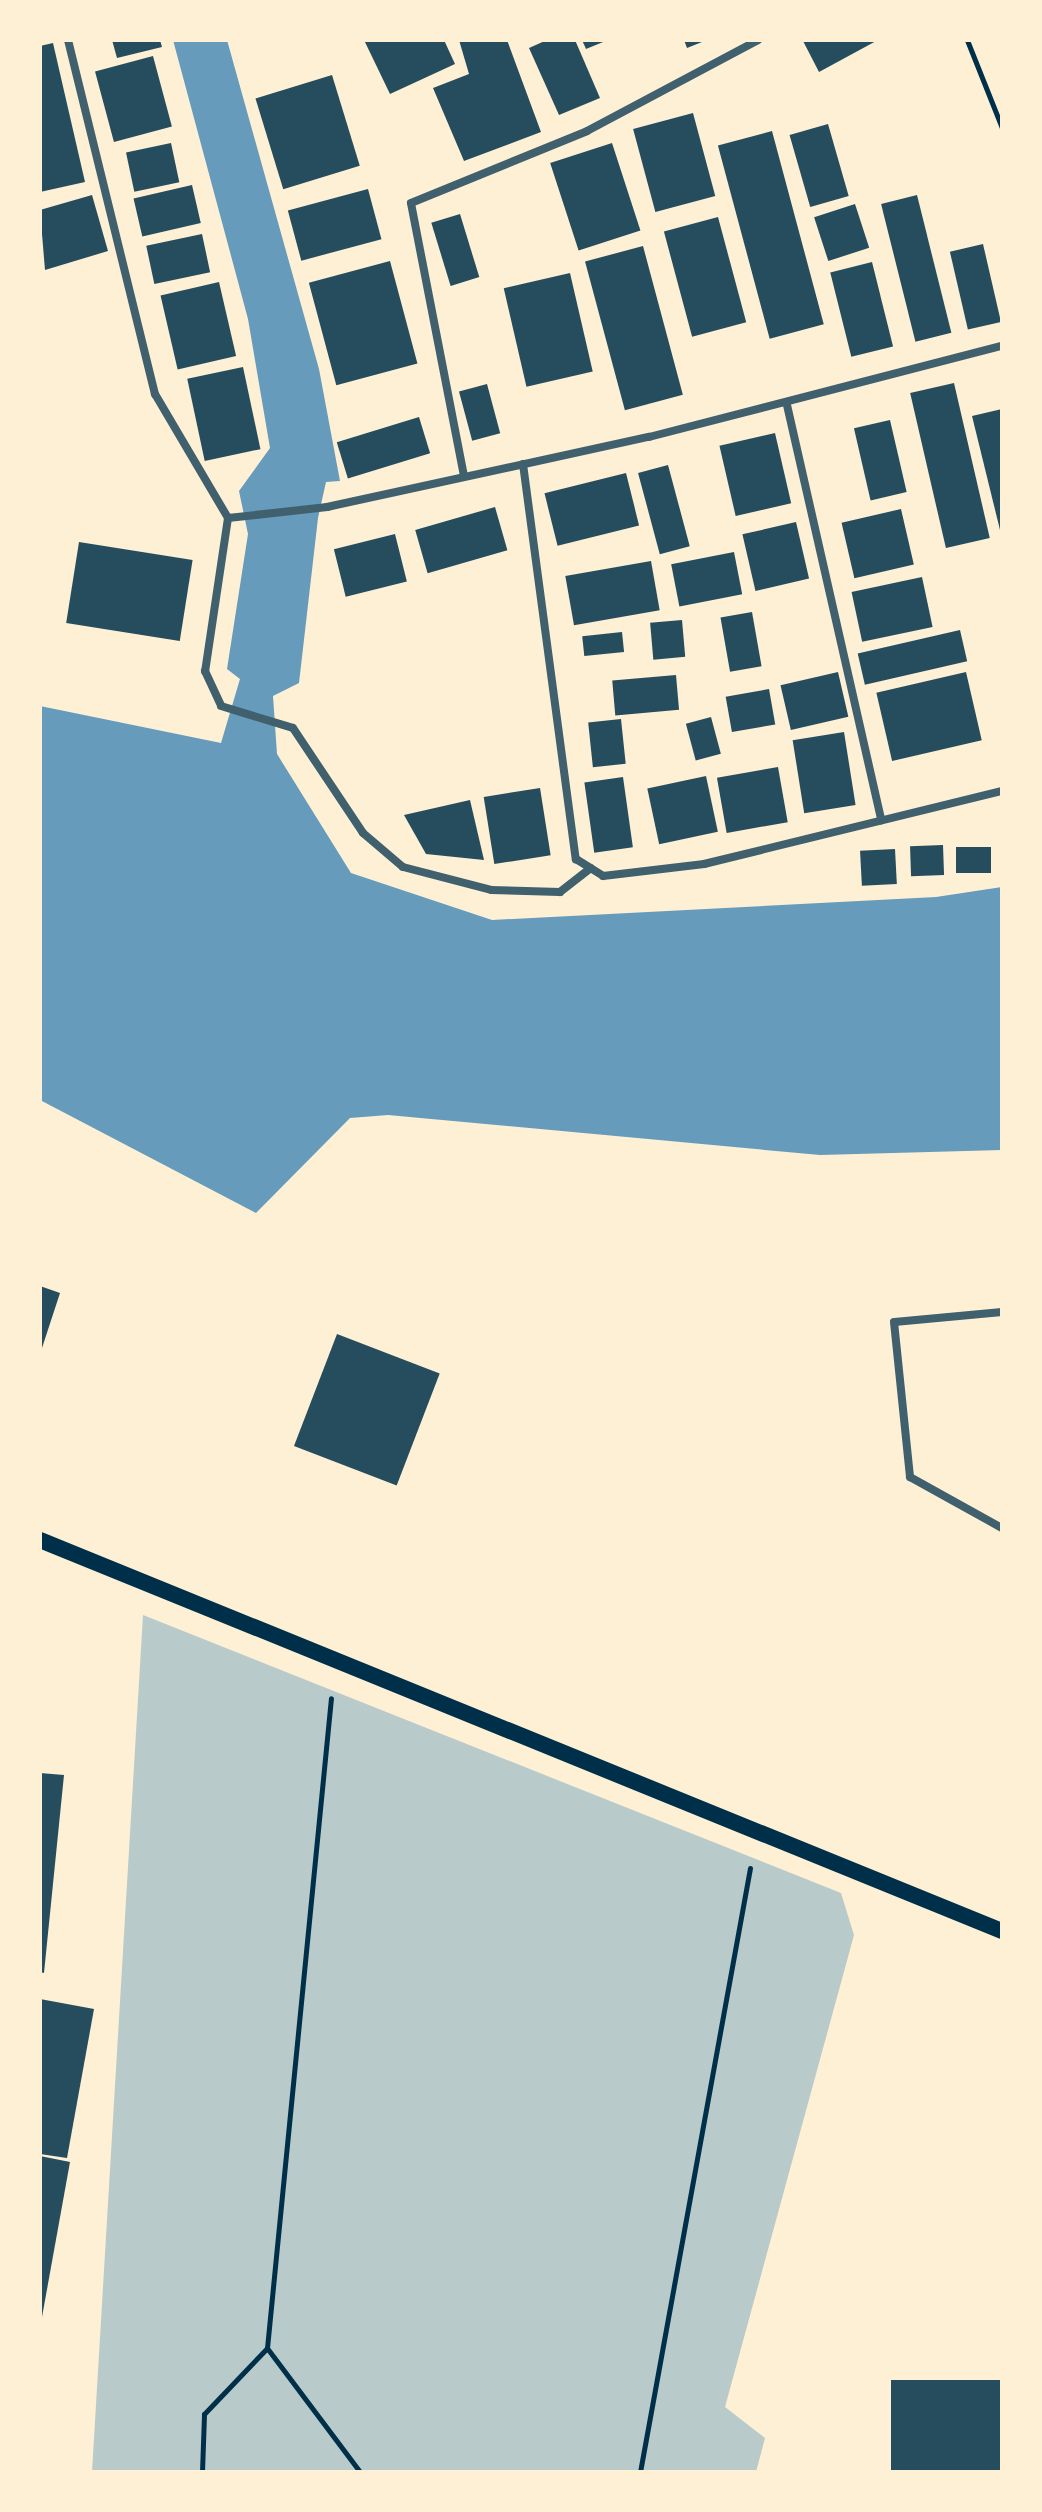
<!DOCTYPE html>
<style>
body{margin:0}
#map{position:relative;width:1042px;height:2512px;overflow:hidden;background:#fdf0d5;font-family:"DM Sans",sans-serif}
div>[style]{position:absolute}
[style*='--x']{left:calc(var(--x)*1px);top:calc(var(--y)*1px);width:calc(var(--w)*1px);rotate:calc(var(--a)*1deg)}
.green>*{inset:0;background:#b9caca}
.water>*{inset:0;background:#669bbc}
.building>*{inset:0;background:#264d5e;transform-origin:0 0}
.path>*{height:5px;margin:-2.5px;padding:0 2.5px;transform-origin:2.5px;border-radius:2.5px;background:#003049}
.minor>*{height:8px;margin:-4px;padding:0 4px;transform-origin:4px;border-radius:4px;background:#3f606c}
.secondary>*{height:16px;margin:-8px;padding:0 8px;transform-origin:8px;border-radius:8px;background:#003049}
span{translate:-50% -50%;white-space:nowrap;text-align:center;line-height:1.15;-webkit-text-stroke:7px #fdf0d5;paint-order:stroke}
.frame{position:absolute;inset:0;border:42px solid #fdf0d5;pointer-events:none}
</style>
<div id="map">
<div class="green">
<i style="clip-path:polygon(143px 1615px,841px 1893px,854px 1935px,725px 2407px,765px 2438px,756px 2472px,92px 2472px)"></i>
</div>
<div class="water">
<i style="clip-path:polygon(173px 40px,227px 40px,319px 369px,340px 481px,326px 482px,318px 518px,299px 683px,273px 696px,277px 754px,351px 873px,492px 920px,936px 897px,1002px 887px,1002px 1150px,820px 1155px,388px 1115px,350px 1118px,256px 1213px,40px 1100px,40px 706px,221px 743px,240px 679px,227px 669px,248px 534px,239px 491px,270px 448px,248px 319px)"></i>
</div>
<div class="building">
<i style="clip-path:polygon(112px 40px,160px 40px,162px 47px,117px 58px)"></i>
<i style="clip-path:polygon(364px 40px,444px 40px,455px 64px,390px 94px)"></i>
<i style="clip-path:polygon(459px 40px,507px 40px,541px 132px,464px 161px,433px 88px,469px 74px)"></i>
<i style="clip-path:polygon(547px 40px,575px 40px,600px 98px,559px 115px,529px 48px)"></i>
<i style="clip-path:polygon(582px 40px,608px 40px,586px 49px)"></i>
<i style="clip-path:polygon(684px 40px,707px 40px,687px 48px)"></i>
<i style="clip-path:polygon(878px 40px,819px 72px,803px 41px,806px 40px)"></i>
<i style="clip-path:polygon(53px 43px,85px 182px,40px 192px,40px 46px)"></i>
<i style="left:153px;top:56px;width:73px;height:60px;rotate:75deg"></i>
<i style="left:332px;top:75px;width:95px;height:80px;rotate:73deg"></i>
<i style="left:693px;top:113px;width:86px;height:62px;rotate:75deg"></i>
<i style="left:828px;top:124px;width:75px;height:40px;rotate:74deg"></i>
<i style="left:772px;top:131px;width:200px;height:56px;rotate:75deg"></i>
<i style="left:171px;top:143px;width:40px;height:46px;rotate:78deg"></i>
<i style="left:612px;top:143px;width:92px;height:65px;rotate:72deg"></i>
<i style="left:192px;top:185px;width:39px;height:60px;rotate:77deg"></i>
<i style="left:368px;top:189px;width:52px;height:83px;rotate:75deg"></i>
<i style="clip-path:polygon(92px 195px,108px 251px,45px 270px,40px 210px)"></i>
<i style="left:917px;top:195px;width:142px;height:37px;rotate:76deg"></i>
<i style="left:855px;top:204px;width:46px;height:43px;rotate:72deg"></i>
<i style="left:460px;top:214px;width:66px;height:30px;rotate:73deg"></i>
<i style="left:718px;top:217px;width:109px;height:56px;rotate:75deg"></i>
<i style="left:202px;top:234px;width:39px;height:57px;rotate:78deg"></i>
<i style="left:983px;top:244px;width:80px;height:34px;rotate:77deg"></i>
<i style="left:643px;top:246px;width:154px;height:60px;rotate:75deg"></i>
<i style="left:390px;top:261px;width:106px;height:84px;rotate:75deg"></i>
<i style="left:872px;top:262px;width:87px;height:43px;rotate:76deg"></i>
<i style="left:570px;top:273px;width:101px;height:68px;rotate:77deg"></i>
<i style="left:219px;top:282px;width:76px;height:60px;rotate:77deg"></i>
<i style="left:243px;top:367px;width:84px;height:57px;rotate:78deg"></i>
<i style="left:954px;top:383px;width:159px;height:45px;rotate:77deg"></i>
<i style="left:487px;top:384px;width:51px;height:29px;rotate:75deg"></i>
<i style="clip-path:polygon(1002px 409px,1002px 534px,1001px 534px,972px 416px)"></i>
<i style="left:419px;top:417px;width:38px;height:86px;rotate:73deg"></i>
<i style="left:890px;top:420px;width:74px;height:37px;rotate:77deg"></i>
<i style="left:775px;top:433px;width:72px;height:57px;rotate:77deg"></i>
<i style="left:668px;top:465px;width:84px;height:31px;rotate:75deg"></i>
<i style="left:626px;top:473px;width:54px;height:84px;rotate:76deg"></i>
<i style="left:495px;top:507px;width:45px;height:83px;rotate:74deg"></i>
<i style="left:901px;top:509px;width:57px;height:61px;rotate:77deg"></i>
<i style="left:796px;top:522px;width:58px;height:55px;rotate:77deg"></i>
<i style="left:395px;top:534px;width:49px;height:63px;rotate:76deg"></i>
<i style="left:79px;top:542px;width:115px;height:82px;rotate:9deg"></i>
<i style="left:734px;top:552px;width:43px;height:64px;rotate:79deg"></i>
<i style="left:651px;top:561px;width:50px;height:87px;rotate:80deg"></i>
<i style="left:922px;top:577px;width:51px;height:72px;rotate:78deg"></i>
<i style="left:752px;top:612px;width:55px;height:32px;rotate:80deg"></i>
<i style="left:682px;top:620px;width:37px;height:32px;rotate:85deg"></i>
<i style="left:960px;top:630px;width:32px;height:105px;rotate:77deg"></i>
<i style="left:622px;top:632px;width:20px;height:40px;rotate:84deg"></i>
<i style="left:838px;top:672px;width:46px;height:59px;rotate:77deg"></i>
<i style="left:966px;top:672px;width:70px;height:92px;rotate:77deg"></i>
<i style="left:676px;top:675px;width:35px;height:64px;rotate:85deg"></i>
<i style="left:769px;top:689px;width:36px;height:44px;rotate:80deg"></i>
<i style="left:711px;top:717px;width:38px;height:26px;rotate:75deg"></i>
<i style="left:621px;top:719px;width:45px;height:33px;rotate:84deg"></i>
<i style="left:844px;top:732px;width:74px;height:52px;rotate:81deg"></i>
<i style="left:778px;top:767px;width:56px;height:62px;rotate:80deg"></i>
<i style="left:706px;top:776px;width:57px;height:60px;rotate:78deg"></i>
<i style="left:623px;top:777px;width:71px;height:39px;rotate:82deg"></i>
<i style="left:540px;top:788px;width:68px;height:57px;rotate:81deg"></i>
<i style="clip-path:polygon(470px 800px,484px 860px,426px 854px,404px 815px)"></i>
<i style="left:943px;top:845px;width:30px;height:33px;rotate:88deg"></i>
<i style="left:956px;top:847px;width:35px;height:26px"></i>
<i style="left:895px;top:849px;width:35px;height:35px;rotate:87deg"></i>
<i style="clip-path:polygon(40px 1286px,60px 1293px,41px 1351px,40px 1351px)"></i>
<i style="left:337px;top:1334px;width:110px;height:120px;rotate:21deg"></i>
<i style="clip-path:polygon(40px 1773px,64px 1775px,44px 1973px,40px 1972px)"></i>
<i style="clip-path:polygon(40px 1999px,94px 2009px,67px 2158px,40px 2154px)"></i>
<i style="clip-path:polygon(40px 2156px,70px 2162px,42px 2317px,40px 2317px)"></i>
<i style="left:1002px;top:2380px;width:92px;height:111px;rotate:90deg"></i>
</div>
<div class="path">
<i style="--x:967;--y:40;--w:95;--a:68.3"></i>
<i style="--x:267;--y:2348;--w:155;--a:53.1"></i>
<i style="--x:202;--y:2472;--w:58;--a:-88"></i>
<i style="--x:204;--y:2414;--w:91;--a:-46.3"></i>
<i style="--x:267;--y:2348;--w:653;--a:-84.38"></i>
<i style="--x:640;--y:2472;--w:614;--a:-79.68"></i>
</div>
<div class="minor">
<i style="--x:68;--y:40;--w:365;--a:76.2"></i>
<i style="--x:155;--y:394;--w:144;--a:59.5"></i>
<i style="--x:228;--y:518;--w:155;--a:98.5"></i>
<i style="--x:205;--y:671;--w:38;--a:65"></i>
<i style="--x:221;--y:706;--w:75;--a:17"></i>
<i style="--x:293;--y:728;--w:126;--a:56.3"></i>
<i style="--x:363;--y:833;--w:52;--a:40.4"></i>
<i style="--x:403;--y:867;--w:91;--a:14.6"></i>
<i style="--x:491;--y:890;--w:69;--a:1.7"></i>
<i style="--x:560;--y:892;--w:39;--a:-38"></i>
<i style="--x:787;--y:405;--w:426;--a:77.2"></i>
<i style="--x:523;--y:464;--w:399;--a:82.4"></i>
<i style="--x:576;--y:859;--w:32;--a:32"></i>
<i style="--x:603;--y:876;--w:102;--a:-6.8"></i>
<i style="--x:704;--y:864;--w:307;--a:-13.8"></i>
<i style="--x:464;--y:476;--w:278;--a:-101"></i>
<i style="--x:411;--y:203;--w:190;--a:-22.2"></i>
<i style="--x:587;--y:131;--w:194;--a:-28"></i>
<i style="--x:228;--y:518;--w:100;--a:-6.3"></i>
<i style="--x:327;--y:507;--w:330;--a:-12.3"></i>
<i style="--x:649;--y:437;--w:365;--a:-14.5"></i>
<i style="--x:1002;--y:1312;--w:108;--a:174.7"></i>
<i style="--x:894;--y:1322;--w:156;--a:84.1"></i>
<i style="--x:910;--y:1477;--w:105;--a:29"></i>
</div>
<div class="secondary">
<i style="--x:40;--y:1540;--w:1038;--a:22.12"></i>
</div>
<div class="frame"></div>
</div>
